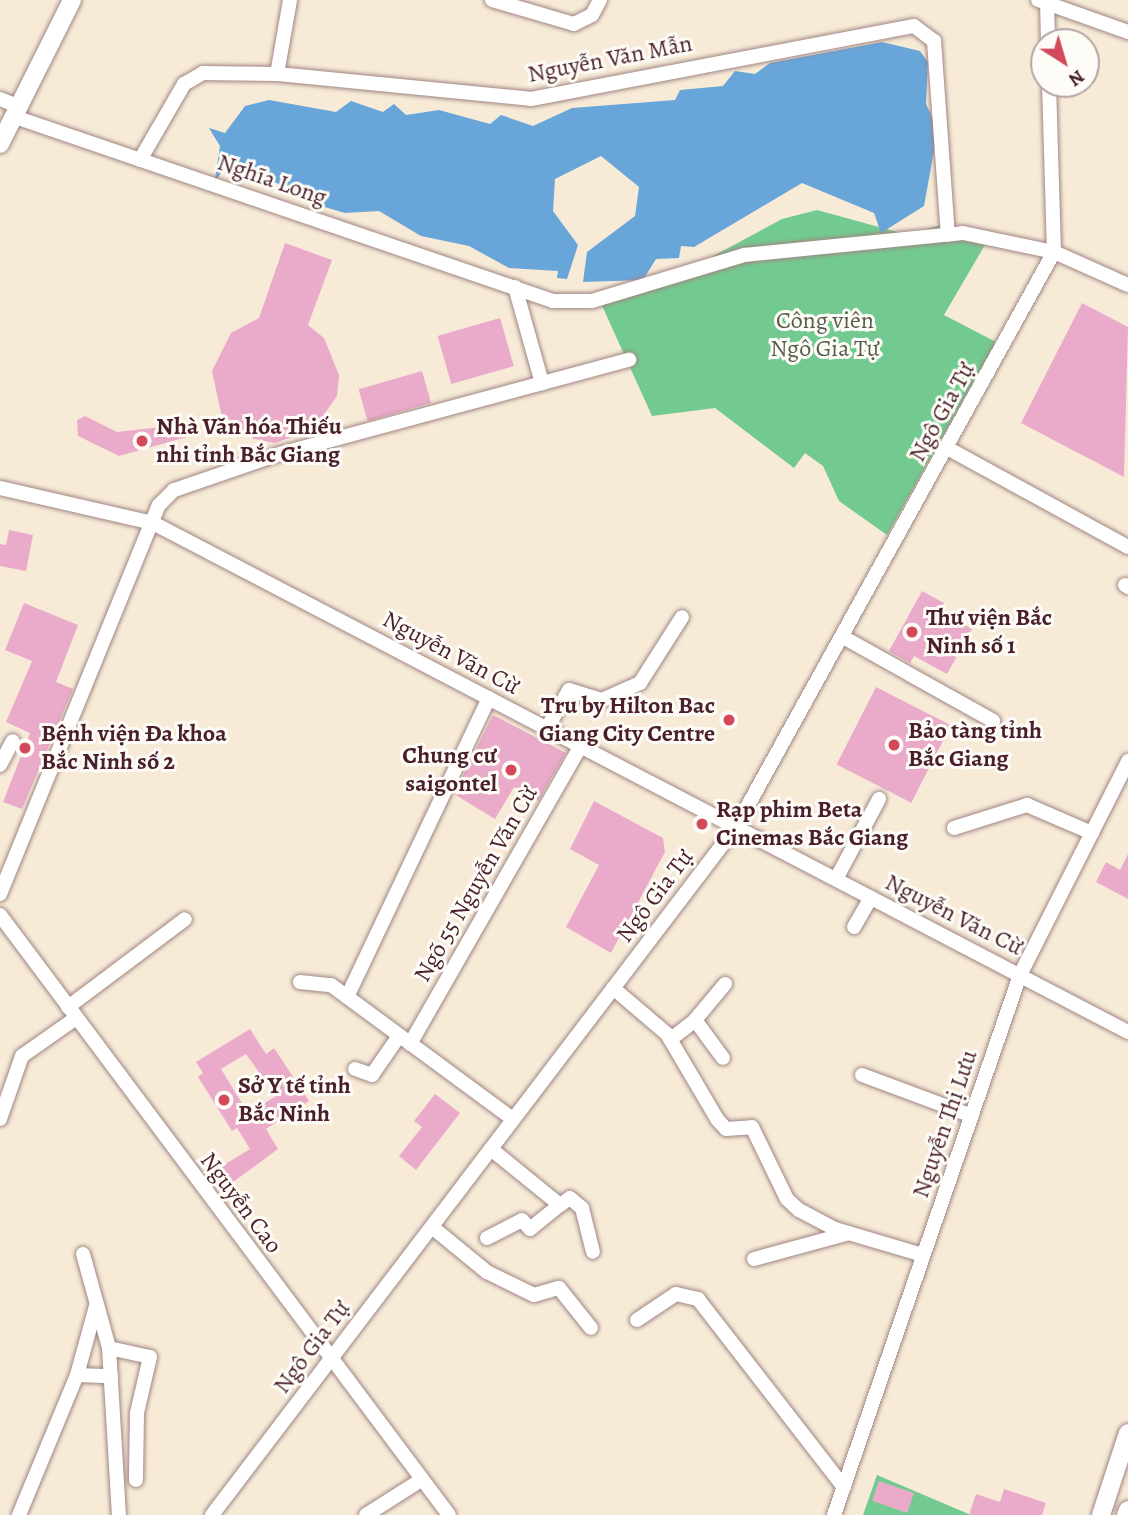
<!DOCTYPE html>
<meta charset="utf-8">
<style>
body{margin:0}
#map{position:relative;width:1128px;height:1515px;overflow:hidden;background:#f7ebd8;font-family:Alegreya,serif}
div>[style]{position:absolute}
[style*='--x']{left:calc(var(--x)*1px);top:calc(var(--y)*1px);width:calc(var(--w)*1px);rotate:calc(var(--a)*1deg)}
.green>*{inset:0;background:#73ca90}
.water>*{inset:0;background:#68a5d9}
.building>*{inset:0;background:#eaabca;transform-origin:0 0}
.roads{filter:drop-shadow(0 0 2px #a08582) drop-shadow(0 0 2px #a08582)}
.minor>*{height:14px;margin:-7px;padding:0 7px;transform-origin:7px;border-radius:7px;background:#fff}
.major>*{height:18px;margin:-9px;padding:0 9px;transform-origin:9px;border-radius:9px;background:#fff}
.dots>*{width:19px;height:19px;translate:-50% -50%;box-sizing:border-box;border:4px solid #fdfcf7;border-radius:50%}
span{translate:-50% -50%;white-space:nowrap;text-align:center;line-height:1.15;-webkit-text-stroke:6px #fdfcf7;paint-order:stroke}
.street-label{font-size:24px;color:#4a1f2b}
.park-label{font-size:24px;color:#585b4e}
.poi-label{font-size:24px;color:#4a1f2b;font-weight:700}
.left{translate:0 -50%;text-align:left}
.right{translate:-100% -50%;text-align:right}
.north{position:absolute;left:1030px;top:28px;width:70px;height:70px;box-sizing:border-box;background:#fdfcf7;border:2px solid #b5a4a5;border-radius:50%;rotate:143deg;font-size:19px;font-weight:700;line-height:28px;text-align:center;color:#4a1f2b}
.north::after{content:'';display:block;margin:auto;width:24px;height:32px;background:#d1495b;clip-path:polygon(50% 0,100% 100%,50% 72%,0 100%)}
</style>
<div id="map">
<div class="green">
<i style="clip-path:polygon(817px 210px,908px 235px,947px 223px,989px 238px,944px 315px,996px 342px,887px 535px,839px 501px,823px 466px,805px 453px,794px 468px,715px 408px,652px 416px,599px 299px,695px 266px,782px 219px)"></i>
<i style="clip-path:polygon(877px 1475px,971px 1515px,863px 1515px)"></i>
</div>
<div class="water">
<i style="clip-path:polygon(882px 42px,920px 51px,928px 62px,926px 104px,938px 129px,924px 206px,881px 233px,874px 213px,802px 183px,694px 247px,681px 246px,679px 258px,656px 259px,643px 280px,583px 282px,587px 252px,635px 216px,639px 187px,601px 156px,555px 179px,553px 211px,578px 245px,567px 279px,557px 278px,558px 271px,509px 268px,469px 246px,421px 236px,379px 211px,345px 213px,301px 200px,277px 183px,251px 180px,240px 165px,223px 169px,214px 185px,220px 146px,209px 128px,225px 133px,245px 106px,269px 100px,336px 112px,351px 101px,383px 112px,394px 104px,406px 115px,439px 110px,490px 124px,501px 115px,533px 126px,572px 108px,675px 100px,680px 90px,723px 86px,735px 71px,755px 74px,770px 63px)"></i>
</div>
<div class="building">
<i style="clip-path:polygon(285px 243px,332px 260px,308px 325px,324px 338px,339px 375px,337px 396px,314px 429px,275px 443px,254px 439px,221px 413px,212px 371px,231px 333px,259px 318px)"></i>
<i style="clip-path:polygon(1082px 303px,1128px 327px,1124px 477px,1021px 423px)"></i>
<i style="left:500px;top:318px;width:50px;height:65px;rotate:74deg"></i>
<i style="left:422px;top:371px;width:33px;height:66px;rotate:74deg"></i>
<i style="clip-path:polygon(85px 416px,117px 432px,178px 425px,187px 437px,119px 456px,78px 436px,77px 420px)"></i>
<i style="clip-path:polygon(9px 530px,33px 535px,26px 571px,0 566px,0 544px,6px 545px)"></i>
<i style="clip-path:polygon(922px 591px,944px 603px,940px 611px,972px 629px,947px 674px,914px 656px,910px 663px,889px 651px)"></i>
<i style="clip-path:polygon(24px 603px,78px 625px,56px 682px,73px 689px,22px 809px,3px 802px,30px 733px,6px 722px,32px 661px,5px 650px)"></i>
<i style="left:876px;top:687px;width:84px;height:87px;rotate:27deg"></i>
<i style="clip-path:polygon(493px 715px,566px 753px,538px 801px,514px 787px,495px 819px,454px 794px)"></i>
<i style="clip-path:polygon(594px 801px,663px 838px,665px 852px,611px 953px,566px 927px,599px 865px,570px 849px)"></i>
<i style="clip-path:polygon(1128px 854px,1128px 899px,1096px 882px,1106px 862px,1120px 870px)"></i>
<i style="clip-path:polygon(evenodd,250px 1029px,266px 1054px,274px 1048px,309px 1101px,266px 1129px,278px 1149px,225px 1188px,214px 1171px,250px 1149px,237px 1128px,232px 1131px,198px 1077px,203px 1073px,196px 1062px,250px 1029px,246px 1054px,276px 1096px,248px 1113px,221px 1069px,246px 1054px)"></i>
<i style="clip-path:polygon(435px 1094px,460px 1113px,416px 1170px,399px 1156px,422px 1127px,414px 1121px)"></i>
<i style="left:879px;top:1481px;width:37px;height:21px;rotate:19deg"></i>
<i style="clip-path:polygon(1004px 1489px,1046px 1503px,1042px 1515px,969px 1515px,976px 1494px,1000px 1502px)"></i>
</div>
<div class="roads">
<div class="minor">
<i style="--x:492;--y:0;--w:85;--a:16.3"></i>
<i style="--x:574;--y:24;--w:20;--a:-27"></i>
<i style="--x:592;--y:15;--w:17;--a:-62"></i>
<i style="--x:1038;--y:0;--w:96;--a:19.6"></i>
<i style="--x:1047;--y:0;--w:42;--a:88.6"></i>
<i style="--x:277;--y:74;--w:75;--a:-80"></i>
<i style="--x:0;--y:99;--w:22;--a:22"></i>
<i style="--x:15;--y:117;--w:569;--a:18.88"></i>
<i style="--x:553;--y:301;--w:39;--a:0"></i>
<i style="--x:592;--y:301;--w:159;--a:-16.8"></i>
<i style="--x:744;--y:255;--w:220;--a:-5.7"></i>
<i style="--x:963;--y:233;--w:93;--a:11.8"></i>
<i style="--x:1054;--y:252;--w:81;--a:24"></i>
<i style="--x:140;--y:160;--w:88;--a:-59.9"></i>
<i style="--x:184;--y:84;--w:22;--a:-30"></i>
<i style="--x:203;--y:73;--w:74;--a:0.8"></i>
<i style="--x:277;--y:74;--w:255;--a:5.6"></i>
<i style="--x:531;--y:99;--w:390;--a:-10.8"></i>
<i style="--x:914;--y:26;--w:25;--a:37"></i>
<i style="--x:934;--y:41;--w:194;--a:85.9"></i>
<i style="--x:515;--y:287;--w:100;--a:74.3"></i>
<i style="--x:949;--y:449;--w:204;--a:28.7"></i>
<i style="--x:0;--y:488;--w:157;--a:12.9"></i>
<i style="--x:153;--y:523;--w:1100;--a:27.57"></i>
<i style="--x:1125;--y:585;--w:4;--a:34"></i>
<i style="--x:843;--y:637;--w:172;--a:29.2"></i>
<i style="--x:547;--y:728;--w:44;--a:-59.9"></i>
<i style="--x:569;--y:690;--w:34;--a:17"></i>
<i style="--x:602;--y:700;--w:42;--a:-24.1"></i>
<i style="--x:640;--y:683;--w:78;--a:-57.5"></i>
<i style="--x:0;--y:765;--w:27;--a:-62"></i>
<i style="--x:954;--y:828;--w:77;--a:-17.5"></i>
<i style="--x:1027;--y:805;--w:71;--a:23.3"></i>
<i style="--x:836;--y:879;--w:91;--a:-61.7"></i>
<i style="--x:0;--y:894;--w:420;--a:-67.8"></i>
<i style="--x:159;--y:505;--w:21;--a:-45"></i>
<i style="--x:174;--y:490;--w:108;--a:-18.9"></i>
<i style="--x:276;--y:455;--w:366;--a:-15.1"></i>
<i style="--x:0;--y:915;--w:749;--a:53.19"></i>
<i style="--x:854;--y:927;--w:34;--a:-60"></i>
<i style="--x:300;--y:982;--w:31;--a:6"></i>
<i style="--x:331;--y:985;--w:226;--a:36.4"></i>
<i style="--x:613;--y:988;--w:71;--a:40.4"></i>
<i style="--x:667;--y:1034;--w:99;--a:59.5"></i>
<i style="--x:717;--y:1119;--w:13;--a:48"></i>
<i style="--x:726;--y:1129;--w:26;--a:-4"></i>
<i style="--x:752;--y:1127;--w:80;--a:64.1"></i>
<i style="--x:787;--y:1199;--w:16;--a:43"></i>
<i style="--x:799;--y:1210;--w:41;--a:27.8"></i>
<i style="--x:835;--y:1229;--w:92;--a:16.5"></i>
<i style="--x:347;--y:997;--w:331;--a:-64.6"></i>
<i style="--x:68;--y:1007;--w:146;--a:-36.9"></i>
<i style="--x:695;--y:1020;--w:47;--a:-50.2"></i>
<i style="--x:671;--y:1039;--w:31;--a:-38"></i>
<i style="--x:695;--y:1020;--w:47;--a:53.6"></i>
<i style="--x:410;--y:1044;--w:344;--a:-60.2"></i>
<i style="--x:355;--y:1069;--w:18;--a:19"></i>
<i style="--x:372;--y:1075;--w:47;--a:-55.3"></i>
<i style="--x:862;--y:1075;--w:117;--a:20.4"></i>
<i style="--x:0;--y:1119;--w:67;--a:-70.8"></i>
<i style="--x:22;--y:1056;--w:66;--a:-35.1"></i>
<i style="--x:491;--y:1149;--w:89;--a:39.1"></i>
<i style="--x:560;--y:1205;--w:12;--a:-35"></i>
<i style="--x:570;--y:1198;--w:16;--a:40"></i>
<i style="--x:582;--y:1208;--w:45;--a:76"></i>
<i style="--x:432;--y:1227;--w:71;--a:39.3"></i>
<i style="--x:487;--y:1272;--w:52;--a:26.1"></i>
<i style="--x:534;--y:1295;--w:26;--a:-16"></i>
<i style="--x:559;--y:1288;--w:51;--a:51.3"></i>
<i style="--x:487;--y:1238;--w:39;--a:-27"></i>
<i style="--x:522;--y:1220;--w:12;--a:48"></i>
<i style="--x:530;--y:1229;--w:38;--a:-39"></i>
<i style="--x:83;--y:1254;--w:98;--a:74.5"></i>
<i style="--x:109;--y:1348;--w:167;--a:86.6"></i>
<i style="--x:754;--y:1259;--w:98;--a:-15.3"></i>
<i style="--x:637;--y:1320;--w:47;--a:-33.7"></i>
<i style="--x:676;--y:1294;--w:23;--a:13"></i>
<i style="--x:698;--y:1299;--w:238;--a:52.2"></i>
<i style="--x:109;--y:1348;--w:42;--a:12.4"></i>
<i style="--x:150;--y:1357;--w:57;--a:103.1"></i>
<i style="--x:137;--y:1413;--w:67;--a:90.9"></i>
<i style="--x:77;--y:1375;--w:34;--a:2"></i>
<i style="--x:19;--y:1515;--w:152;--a:-67.5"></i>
<i style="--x:77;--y:1375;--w:72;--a:-74.6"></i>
<i style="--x:212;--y:1515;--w:865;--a:-52.71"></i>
<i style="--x:736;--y:827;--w:657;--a:-61.06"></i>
<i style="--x:1054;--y:252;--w:168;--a:-91.7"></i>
<i style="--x:366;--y:1515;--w:65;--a:-32.5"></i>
<i style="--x:834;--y:1515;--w:571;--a:-70.99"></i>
<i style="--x:1020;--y:975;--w:240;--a:-63.2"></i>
</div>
<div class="major">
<i style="--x:0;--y:144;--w:161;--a:-63.4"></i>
<i style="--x:1101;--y:1515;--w:86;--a:-71.8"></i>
<i style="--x:1126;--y:1515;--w:5;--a:-68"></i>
</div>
</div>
<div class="dots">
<i style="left:142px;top:441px;background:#d1495b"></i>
<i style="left:912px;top:632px;background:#d1495b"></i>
<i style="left:729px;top:720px;background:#d1495b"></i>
<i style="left:894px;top:745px;background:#d1495b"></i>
<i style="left:25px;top:748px;background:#d1495b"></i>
<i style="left:511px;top:770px;background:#d1495b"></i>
<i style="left:702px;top:824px;background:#d1495b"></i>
<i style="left:224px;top:1100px;background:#d1495b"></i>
</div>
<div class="street-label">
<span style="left:610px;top:59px;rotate:-11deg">Nguyễn Văn Mẫn</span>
<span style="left:272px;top:180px;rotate:19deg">Nghĩa Long</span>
<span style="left:942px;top:412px;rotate:-61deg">Ngô Gia Tự</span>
<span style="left:451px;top:653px;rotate:28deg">Nguyễn Văn Cừ</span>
<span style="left:476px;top:884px;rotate:-60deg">Ngõ 55 Nguyễn Văn Cừ</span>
<span style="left:655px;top:896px;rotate:-53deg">Ngô Gia Tự</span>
<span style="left:954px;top:915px;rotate:27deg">Nguyễn Văn Cừ</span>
<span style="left:945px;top:1124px;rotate:-71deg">Nguyễn Thị Lưu</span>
<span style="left:241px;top:1203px;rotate:53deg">Nguyễn Cao</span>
<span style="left:312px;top:1347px;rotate:-53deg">Ngô Gia Tự</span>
</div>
<div class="park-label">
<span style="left:825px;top:335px">Công viên<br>Ngô Gia Tự</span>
</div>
<div class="poi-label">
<span class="left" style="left:156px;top:441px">Nhà Văn hóa Thiếu<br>nhi tỉnh Bắc Giang</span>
<span class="left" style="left:926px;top:632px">Thư viện Bắc<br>Ninh số 1</span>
<span class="right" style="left:715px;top:720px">Tru by Hilton Bac<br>Giang City Centre</span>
<span class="left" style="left:908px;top:745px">Bảo tàng tỉnh<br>Bắc Giang</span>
<span class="left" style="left:41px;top:748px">Bệnh viện Đa khoa<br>Bắc Ninh số 2</span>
<span class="right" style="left:497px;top:770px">Chung cư<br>saigontel</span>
<span class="left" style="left:716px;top:824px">Rạp phim Beta<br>Cinemas Bắc Giang</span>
<span class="left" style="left:238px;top:1100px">Sở Y tế tỉnh<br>Bắc Ninh</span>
</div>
<div class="north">N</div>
</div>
